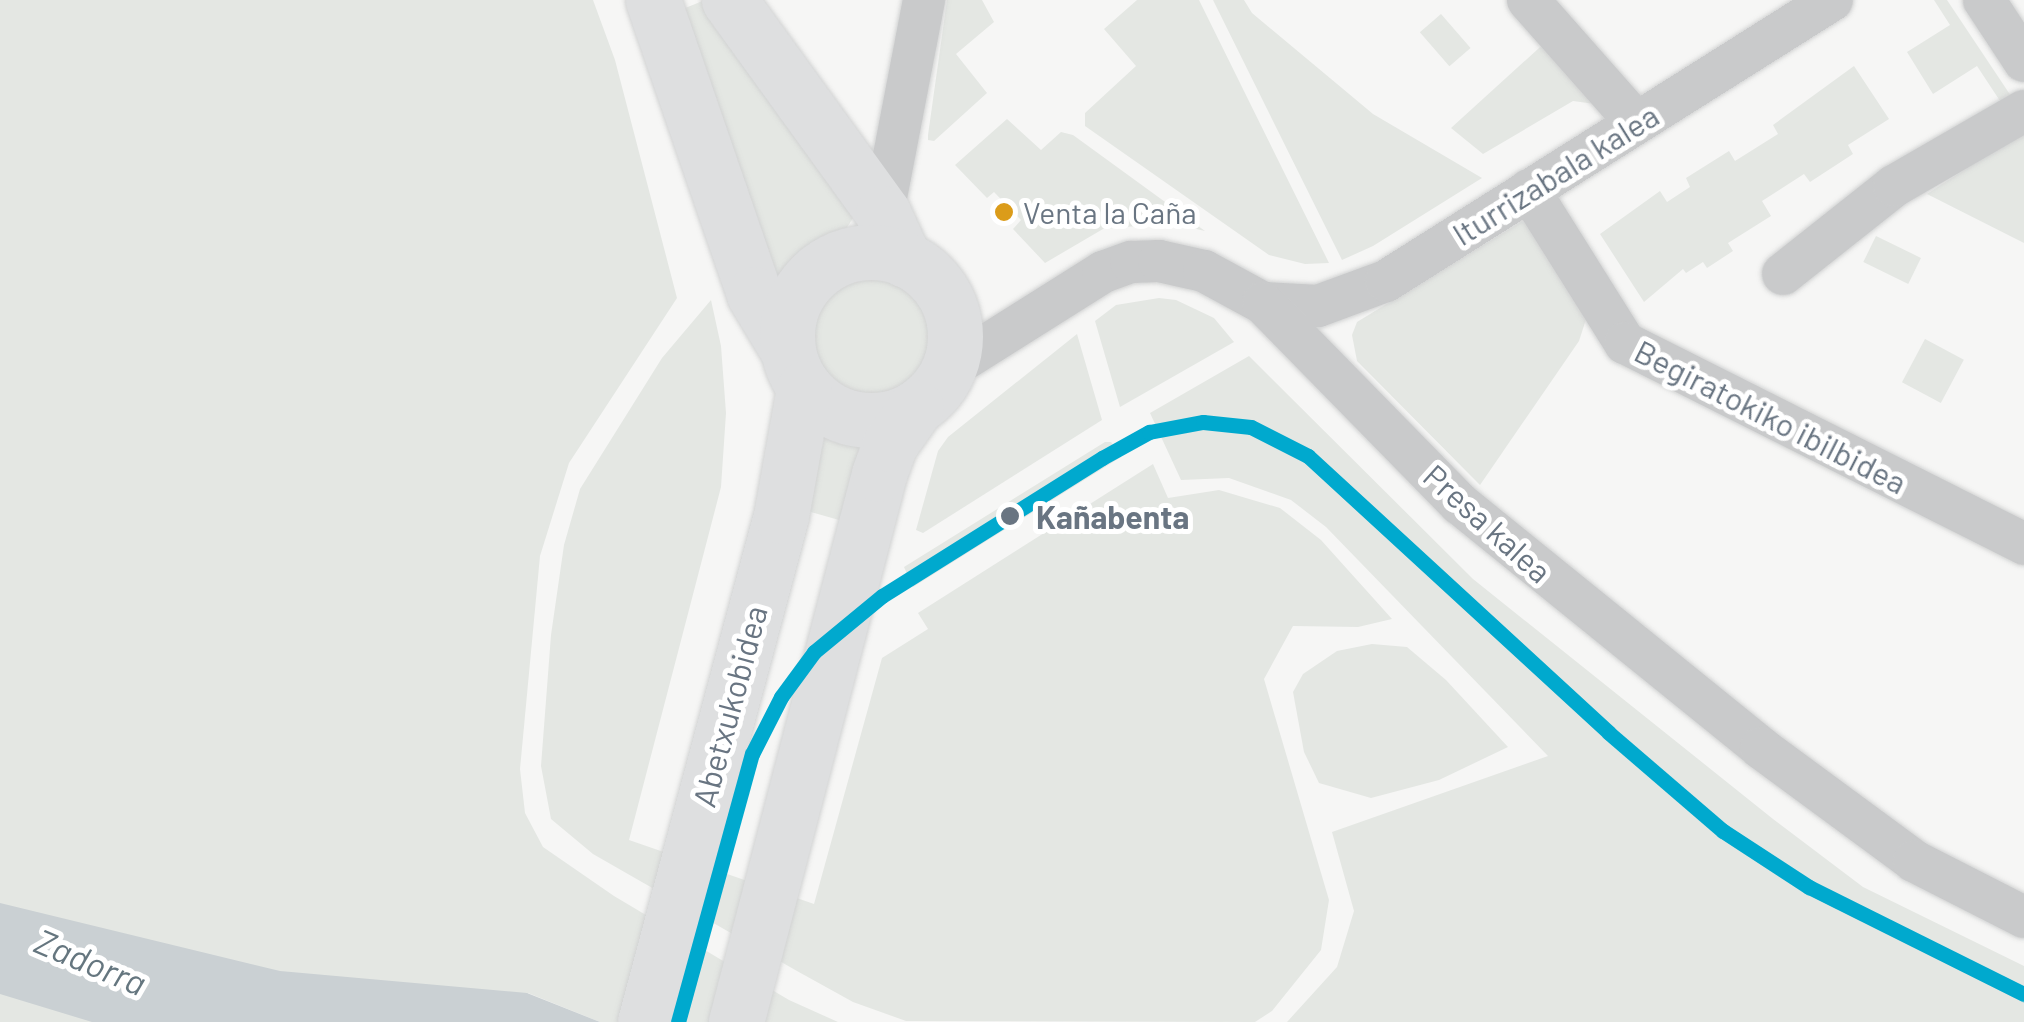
<!DOCTYPE html>
<meta charset="utf-8">
<style>
body{margin:0}
#map{position:relative;width:2024px;height:1022px;overflow:hidden;background:#f6f6f5;font-family:Barlow,sans-serif}
div>[style]{position:absolute}
[style*='--x']{left:calc(var(--x)*1px);top:calc(var(--y)*1px);width:calc(var(--w)*1px);rotate:calc(var(--a)*1deg)}
.green>*{inset:0;background:#e4e7e3;transform-origin:0 0}
.round{border-radius:50%}
.water>*{inset:0;background:#cad0d3}
.roads{filter:drop-shadow(0 0 2px #d2d3d3) drop-shadow(0 0 2px #d2d3d3)}
.street>*{height:42px;margin:-21px;padding:0 21px;transform-origin:21px;border-radius:21px;background:#c9cacb}
.secondary>*{height:55px;margin:-27.5px;padding:0 27.5px;transform-origin:27.5px;border-radius:27.5px;background:#dedfe0}
.secondary>.ring{margin:-27.5px;padding:0;box-sizing:content-box;background:none;border:55px solid #dedfe0;border-radius:50%}
.tram-1>*{height:15px;margin:-7.5px;padding:0 7.5px;transform-origin:7.5px;border-radius:7.5px;background:#00a9ce}
.dots>*{width:28px;height:28px;translate:-50% -50%;box-sizing:border-box;border:5px solid #fff;border-radius:50%}
span{translate:-50% -50%;white-space:nowrap;text-align:center;line-height:1.15;-webkit-text-stroke:10px #fff;paint-order:stroke}
.bus-label{font-size:30px;color:#697582}
.left{translate:0 -50%;text-align:left}
.street-label{font-size:32px;color:#697582}
.stop-label{font-size:32px;color:#697582;font-weight:700}
.water-label{font-size:35px;color:#65767f;font-style:italic}
</style>
<div id="map">
<div class="green">
<i style="clip-path:polygon(0 0,593px 0,615px 60px,677px 298px,569px 463px,540px 556px,520px 769px,525px 813px,543px 847px,614px 896px,789px 1000px,838px 1022px,600px 1022px,528px 993px,528px 1022px,0 1022px)"></i>
<i style="clip-path:polygon(705px 0,853px 218px,841px 237px,812px 248px,786px 277px,772px 282px,678px 11px)"></i>
<i style="clip-path:polygon(947px 0,982px 0,994px 22px,956px 54px,987px 93px,934px 141px,928px 140px,928px 135px)"></i>
<i style="clip-path:polygon(1137px 0,1199px 0,1329px 263px,1305px 264px,1269px 255px,1085px 126px,1085px 113px,1136px 66px,1104px 29px)"></i>
<i style="clip-path:polygon(1213px 0,1244px 0,1252px 13px,1373px 114px,1482px 178px,1373px 246px,1342px 260px)"></i>
<i style="clip-path:polygon(1934px 0,1947px 0,2015px 102px,2004px 107px,1977px 66px,1933px 94px,1907px 52px,1950px 25px)"></i>
<i style="left:1441px;top:14px;width:45px;height:28px;rotate:49deg"></i>
<i style="clip-path:polygon(1550px 38px,1595px 104px,1573px 101px,1483px 154px,1451px 128px)"></i>
<i style="clip-path:polygon(1854px 66px,1889px 119px,1848px 145px,1853px 154px,1810px 182px,1804px 174px,1762px 201px,1771px 216px,1728px 243px,1733px 251px,1707px 268px,1703px 262px,1686px 273px,1683px 269px,1644px 302px,1600px 234px,1660px 191px,1667px 202px,1690px 187px,1686px 178px,1729px 151px,1735px 161px,1778px 134px,1773px 125px)"></i>
<i style="clip-path:polygon(1007px 119px,1041px 150px,1061px 132px,1073px 135px,1205px 231px,1171px 223px,1103px 229px,1045px 263px,1013px 229px,1021px 220px,994px 192px,987px 198px,955px 165px)"></i>
<i style="clip-path:polygon(2024px 131px,2024px 243px,1927px 194px)"></i>
<i style="clip-path:polygon(1521px 222px,1531px 223px,1591px 304px,1579px 341px,1480px 485px,1357px 361px,1352px 335px,1357px 322px)"></i>
<i style="left:1876px;top:236px;width:50px;height:29px;rotate:26deg"></i>
<i class="round" style="left:811px;top:279px;width:118px;height:118px"></i>
<i style="clip-path:polygon(1159px 298px,1176px 300px,1214px 318px,1234px 342px,1120px 407px,1095px 321px,1116px 305px)"></i>
<i style="clip-path:polygon(711px 300px,721px 346px,726px 413px,721px 487px,629px 840px,814px 904px,882px 658px,928px 629px,918px 613px,1153px 464px,1168px 498px,1219px 490px,1280px 508px,1321px 540px,1392px 619px,1358px 627px,1293px 626px,1264px 679px,1329px 900px,1321px 950px,1272px 1011px,1255px 1022px,906px 1021px,853px 1002px,797px 971px,593px 854px,551px 819px,541px 766px,551px 635px,564px 545px,580px 489px,662px 358px)"></i>
<i style="clip-path:polygon(1077px 334px,1102px 420px,923px 533px,916px 530px,938px 451px,948px 437px)"></i>
<i style="left:1925px;top:339px;width:44px;height:49px;rotate:28deg"></i>
<i style="clip-path:polygon(1249px 356px,1473px 579px,1773px 819px,1863px 887px,2024px 966px,2024px 1022px,1287px 1022px,1337px 967px,1354px 911px,1332px 832px,1548px 756px,1326px 527px,1291px 500px,1229px 478px,1181px 480px,1150px 413px)"></i>
<i style="left:826px;top:433px;width:40px;height:80px;rotate:16deg"></i>
<i style="clip-path:polygon(1105px 442px,1111px 442px,1121px 457px,913px 587px,904px 567px)"></i>
<i style="clip-path:polygon(1372px 644px,1407px 647px,1446px 680px,1508px 747px,1439px 780px,1371px 798px,1319px 783px,1304px 752px,1293px 692px,1303px 674px,1337px 651px)"></i>
</div>
<div class="water">
<i style="clip-path:polygon(0 903px,280px 971px,527px 993px,600px 1022px,92px 1022px,0 994px)"></i>
</div>
<div class="roads">
<div class="street">
<i style="--x:1528;--y:0;--w:164;--a:48.5"></i>
<i style="--x:1984;--y:0;--w:73;--a:56.7"></i>
<i style="--x:1529;--y:190;--w:181;--a:57.9"></i>
<i style="--x:1625;--y:343;--w:447;--a:26.7"></i>
<i style="--x:883;--y:213;--w:217;--a:-79.1"></i>
<i style="--x:1783;--y:274;--w:142;--a:-38.4"></i>
<i style="--x:1894;--y:186;--w:150;--a:-30"></i>
<i style="--x:1263;--y:303;--w:55;--a:3.1"></i>
<i style="--x:1318;--y:306;--w:72;--a:-20.2"></i>
<i style="--x:1386;--y:281;--w:527;--a:-32.21"></i>
<i style="--x:949;--y:369;--w:182;--a:-32.2"></i>
<i style="--x:1103;--y:272;--w:30;--a:-20"></i>
<i style="--x:1131;--y:262;--w:28;--a:-2"></i>
<i style="--x:1159;--y:261;--w:46;--a:12.5"></i>
<i style="--x:1204;--y:271;--w:67;--a:28.5"></i>
<i style="--x:1263;--y:303;--w:281;--a:45.6"></i>
<i style="--x:1460;--y:504;--w:387;--a:39"></i>
<i style="--x:1761;--y:748;--w:190;--a:36.4"></i>
<i style="--x:1914;--y:861;--w:123;--a:27"></i>
</div>
<div class="secondary">
<i style="--x:653;--y:0;--w:311;--a:71"></i>
<i style="--x:754;--y:294;--w:64;--a:59"></i>
<i style="--x:729;--y:0;--w:263;--a:54.1"></i>
<i style="--x:883;--y:213;--w:51;--a:65.5"></i>
<i class="ring" style="left:787px;top:252px;width:113px;height:113px"></i>
<i style="--x:645;--y:1022;--w:524;--a:-74.96"></i>
<i style="--x:781;--y:516;--w:130;--a:-79.8"></i>
<i style="--x:736;--y:1022;--w:566;--a:-75.37"></i>
<i style="--x:879;--y:474;--w:32;--a:-70"></i>
<i style="--x:890;--y:444;--w:45;--a:-54.9"></i>
</div>
</div>
<div class="tram-1">
<i style="--x:678;--y:1022;--w:278;--a:-74.6"></i>
<i style="--x:752;--y:754;--w:64;--a:-63"></i>
<i style="--x:781;--y:697;--w:56;--a:-53.7"></i>
<i style="--x:814;--y:652;--w:88;--a:-39.5"></i>
<i style="--x:882;--y:596;--w:260;--a:-32.1"></i>
<i style="--x:1102;--y:458;--w:54;--a:-29"></i>
<i style="--x:1149;--y:432;--w:55;--a:-10.5"></i>
<i style="--x:1203;--y:422;--w:48;--a:5.9"></i>
<i style="--x:1251;--y:427;--w:64;--a:27"></i>
<i style="--x:1308;--y:456;--w:409;--a:42.6"></i>
<i style="--x:1609;--y:733;--w:150;--a:40.7"></i>
<i style="--x:1723;--y:831;--w:103;--a:33.1"></i>
<i style="--x:1809;--y:887;--w:240;--a:26.5"></i>
</div>
<div class="dots">
<i style="left:1004px;top:212px;background:#db9c1a"></i>
<i style="left:1010px;top:516px;background:#697582"></i>
</div>
<div class="bus-label">
<span class="left" style="left:1023px;top:212px">Venta la Caña</span>
</div>
<div class="street-label">
<span style="left:1555px;top:174px;rotate:-32deg">Iturrizabala kalea</span>
<span style="left:1771px;top:416px;rotate:27deg">Begiratokiko ibilbidea</span>
<span style="left:1488px;top:523px;rotate:42deg">Presa kalea</span>
<span style="left:729px;top:706px;rotate:-75deg">Abetxukobidea</span>
</div>
<div class="stop-label">
<span class="left" style="left:1036px;top:516px">Kañabenta</span>
</div>
<div class="water-label">
<span style="left:91px;top:961px;rotate:23deg">Zadorra</span>
</div>
</div>
